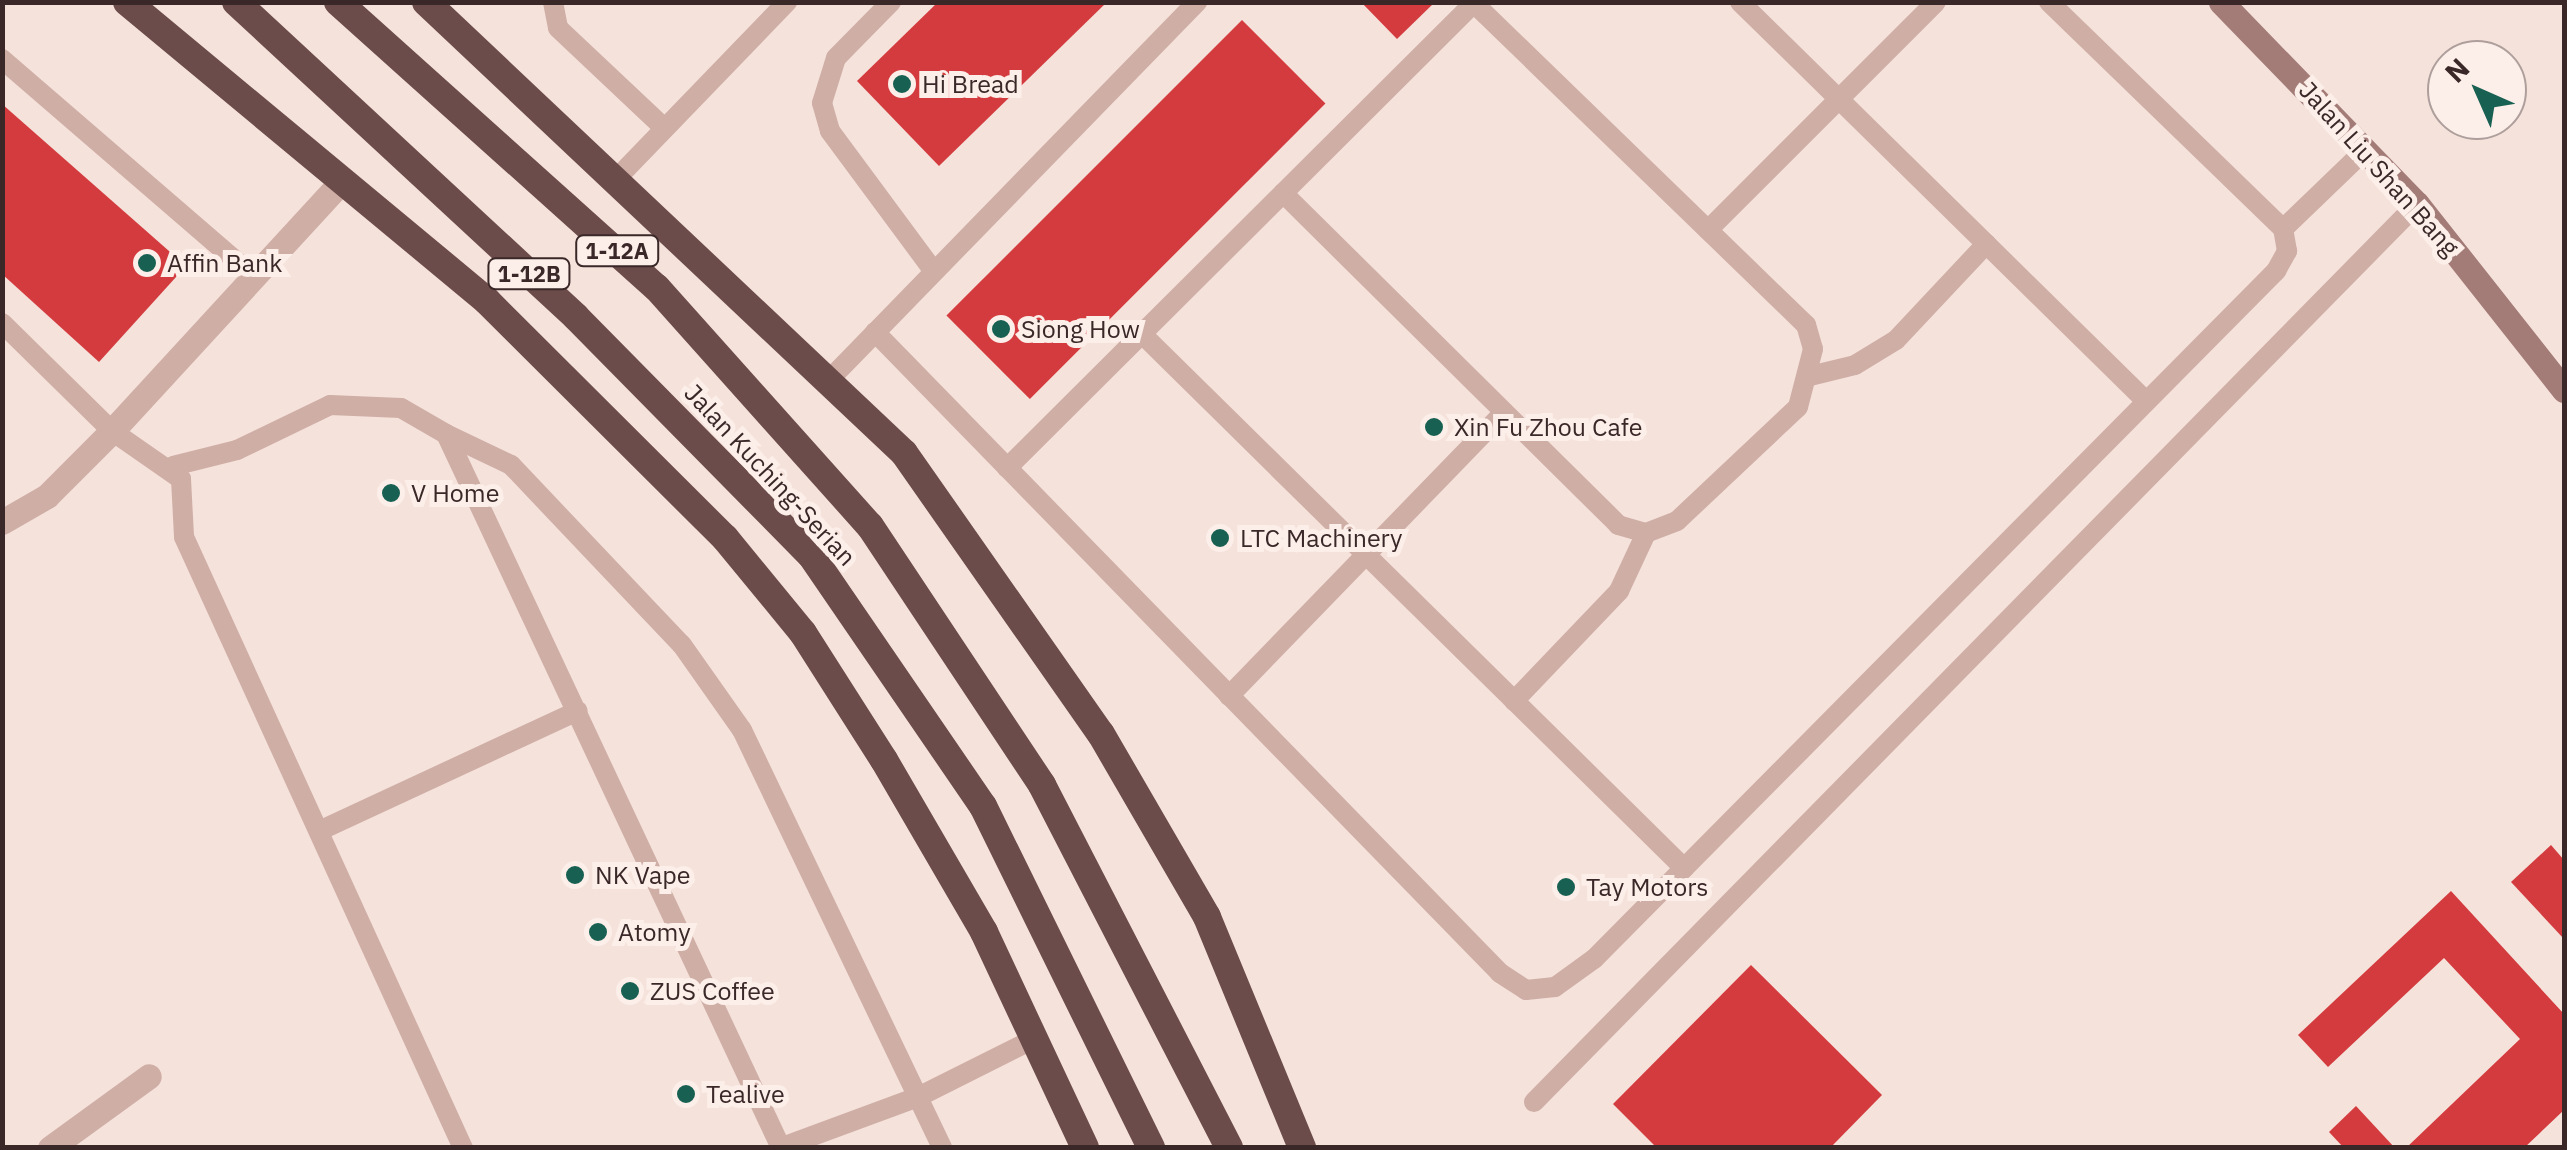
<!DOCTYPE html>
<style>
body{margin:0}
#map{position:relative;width:2567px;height:1150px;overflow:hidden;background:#f5e2db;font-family:"IBM Plex Sans",sans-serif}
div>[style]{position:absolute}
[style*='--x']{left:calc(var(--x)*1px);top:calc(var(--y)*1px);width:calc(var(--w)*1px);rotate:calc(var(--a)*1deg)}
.building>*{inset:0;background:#d33b3e;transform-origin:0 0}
.service>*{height:20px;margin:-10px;padding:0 10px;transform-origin:10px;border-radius:10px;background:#cfaea6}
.minor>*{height:25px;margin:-12.5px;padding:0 12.5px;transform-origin:12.5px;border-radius:12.5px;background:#cfaea6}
.secondary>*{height:25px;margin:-12.5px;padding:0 12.5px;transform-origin:12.5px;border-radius:12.5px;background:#a37b77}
.trunk>*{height:28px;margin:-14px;padding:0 14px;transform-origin:14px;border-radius:14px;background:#6c4c4a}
.dots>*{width:28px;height:28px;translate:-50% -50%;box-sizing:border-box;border:5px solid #fceee9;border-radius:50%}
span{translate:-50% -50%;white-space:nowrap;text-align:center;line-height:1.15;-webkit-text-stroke:10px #fceee9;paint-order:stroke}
.shield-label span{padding:2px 8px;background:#fceee9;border:2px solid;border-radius:8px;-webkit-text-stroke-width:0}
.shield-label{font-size:22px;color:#3a2828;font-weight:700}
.poi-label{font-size:25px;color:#3a2828}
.left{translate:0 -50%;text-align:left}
.street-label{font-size:25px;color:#3a2828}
.frame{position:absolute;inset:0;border:5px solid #3a2828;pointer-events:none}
.north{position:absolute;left:2427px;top:40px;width:100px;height:100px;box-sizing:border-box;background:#fceee9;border:2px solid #ae9f9c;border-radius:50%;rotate:315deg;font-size:28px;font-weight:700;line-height:40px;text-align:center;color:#3a2828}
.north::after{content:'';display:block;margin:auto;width:35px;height:45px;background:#186052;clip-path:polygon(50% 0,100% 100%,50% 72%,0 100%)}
</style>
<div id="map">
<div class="building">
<i style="clip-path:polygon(938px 2px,1107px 2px,939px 166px,857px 81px)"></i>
<i style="clip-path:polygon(1361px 2px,1435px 2px,1397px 39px)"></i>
<i style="left:1242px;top:20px;width:118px;height:418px;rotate:45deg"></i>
<i style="clip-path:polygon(2px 104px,186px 266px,99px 362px,2px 274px)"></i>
<i style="clip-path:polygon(2551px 845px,2564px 860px,2564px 939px,2511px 882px)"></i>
<i style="clip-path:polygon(2451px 891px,2564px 1014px,2564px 1110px,2524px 1148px,2406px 1148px,2520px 1039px,2444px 958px,2328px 1067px,2298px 1035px)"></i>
<i style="clip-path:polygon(1751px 965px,1882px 1095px,1830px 1148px,1657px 1148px,1613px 1104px)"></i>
<i style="clip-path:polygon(2356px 1106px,2395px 1148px,2344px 1148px,2329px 1132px)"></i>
</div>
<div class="service">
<i style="--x:553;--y:2;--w:26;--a:79"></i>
<i style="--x:558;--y:28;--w:146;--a:43.3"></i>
<i style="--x:891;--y:2;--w:78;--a:134.5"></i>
<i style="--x:836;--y:58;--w:47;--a:107.3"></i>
<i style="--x:822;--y:103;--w:29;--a:74"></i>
<i style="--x:830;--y:131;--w:172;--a:53.5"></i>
<i style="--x:1740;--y:2;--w:569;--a:44.5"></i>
<i style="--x:2049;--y:2;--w:326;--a:44.1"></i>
<i style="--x:2283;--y:229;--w:115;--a:-43.9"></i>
<i style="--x:2;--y:59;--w:334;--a:40.8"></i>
<i style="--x:619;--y:176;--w:242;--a:-46"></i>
<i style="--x:1283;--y:193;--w:472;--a:44.7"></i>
<i style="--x:1618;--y:525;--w:29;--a:16"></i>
<i style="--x:1646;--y:533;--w:33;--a:-21"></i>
<i style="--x:1677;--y:521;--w:166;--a:-43.3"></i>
<i style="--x:1798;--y:407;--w:60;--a:-75.5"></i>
<i style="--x:1813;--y:349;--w:25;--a:-106"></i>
<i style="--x:1806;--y:325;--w:463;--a:-135.9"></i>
<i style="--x:1708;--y:230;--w:322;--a:-45"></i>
<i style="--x:2;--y:323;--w:154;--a:44.5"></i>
<i style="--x:112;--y:431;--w:84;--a:34.8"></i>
<i style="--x:181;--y:479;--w:58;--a:87"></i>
<i style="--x:184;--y:537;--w:672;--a:65.46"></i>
<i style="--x:875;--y:332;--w:895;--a:45.72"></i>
<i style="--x:1500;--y:973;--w:31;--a:33"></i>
<i style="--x:1526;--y:990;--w:29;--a:-6"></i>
<i style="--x:1555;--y:987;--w:48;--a:-35.7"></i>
<i style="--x:1594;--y:959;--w:969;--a:-45.25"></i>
<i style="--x:2276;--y:271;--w:23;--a:-61"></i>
<i style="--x:2287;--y:251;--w:22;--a:-100"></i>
<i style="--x:1142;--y:334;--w:761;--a:44.57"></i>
<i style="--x:1810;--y:376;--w:46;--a:-13.7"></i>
<i style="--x:1855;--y:365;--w:48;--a:-31.4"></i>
<i style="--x:1896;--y:340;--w:132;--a:-46.8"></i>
<i style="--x:829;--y:380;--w:528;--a:-45.77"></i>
<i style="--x:446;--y:434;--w:72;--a:25.5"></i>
<i style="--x:511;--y:465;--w:248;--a:46.5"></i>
<i style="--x:682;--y:645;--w:104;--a:54.8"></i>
<i style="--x:742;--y:730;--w:463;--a:64.4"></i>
<i style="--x:173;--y:466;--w:66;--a:-14"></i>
<i style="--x:237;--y:450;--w:103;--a:-25.8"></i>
<i style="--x:330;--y:405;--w:71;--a:2.4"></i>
<i style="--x:401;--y:408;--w:52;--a:30"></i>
<i style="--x:446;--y:434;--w:789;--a:64.86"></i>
<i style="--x:1007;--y:468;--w:660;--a:-44.88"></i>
<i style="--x:1229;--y:696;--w:395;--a:-45.9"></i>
<i style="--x:1514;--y:701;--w:152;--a:-46.3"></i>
<i style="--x:1619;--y:591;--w:64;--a:-65"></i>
<i style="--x:319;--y:831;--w:285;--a:-24.9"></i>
<i style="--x:1534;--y:1102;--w:1259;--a:-45.48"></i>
<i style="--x:780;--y:1148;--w:147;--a:-20.3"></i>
<i style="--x:918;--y:1097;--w:127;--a:-26.6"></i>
</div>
<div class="minor">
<i style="--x:2;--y:522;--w:52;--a:-30"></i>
<i style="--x:47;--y:496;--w:92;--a:-45"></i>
<i style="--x:112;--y:431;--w:340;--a:-47.4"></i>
<i style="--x:50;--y:1148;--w:122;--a:-36"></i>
</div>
<div class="secondary">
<i style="--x:2221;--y:2;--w:281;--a:45.9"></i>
<i style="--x:2417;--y:204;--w:237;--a:51.7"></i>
</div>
<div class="trunk">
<i style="--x:127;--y:2;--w:468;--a:39.7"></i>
<i style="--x:487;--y:301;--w:336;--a:44.9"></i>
<i style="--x:725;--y:538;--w:123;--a:50.6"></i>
<i style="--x:803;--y:633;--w:151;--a:57.5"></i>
<i style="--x:884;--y:760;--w:199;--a:59.8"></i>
<i style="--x:984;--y:932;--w:238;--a:64.9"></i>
<i style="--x:236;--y:2;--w:463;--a:42.8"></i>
<i style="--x:576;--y:317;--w:334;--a:45.4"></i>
<i style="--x:811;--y:555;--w:304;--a:55.6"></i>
<i style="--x:983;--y:806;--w:381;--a:63.8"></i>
<i style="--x:338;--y:2;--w:428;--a:41.9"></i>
<i style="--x:657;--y:288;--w:319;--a:48.2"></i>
<i style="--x:870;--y:526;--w:311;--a:56.4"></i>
<i style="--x:1042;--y:785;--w:408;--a:62.7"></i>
<i style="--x:426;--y:2;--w:657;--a:43.34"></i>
<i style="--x:904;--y:453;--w:343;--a:55"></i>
<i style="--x:1101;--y:734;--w:211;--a:59.9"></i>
<i style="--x:1207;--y:917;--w:250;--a:67.6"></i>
</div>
<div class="dots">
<i style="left:902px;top:84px;background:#186052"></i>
<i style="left:147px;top:263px;background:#186052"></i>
<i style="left:1001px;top:329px;background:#186052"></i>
<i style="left:1434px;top:427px;background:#186052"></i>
<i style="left:391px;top:493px;background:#186052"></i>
<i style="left:1220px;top:538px;background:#186052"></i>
<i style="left:575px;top:875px;background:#186052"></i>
<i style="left:1566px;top:887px;background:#186052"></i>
<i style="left:598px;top:932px;background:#186052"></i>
<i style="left:630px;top:991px;background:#186052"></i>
<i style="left:686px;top:1094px;background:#186052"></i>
</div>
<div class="shield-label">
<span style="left:617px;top:251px">1-12A</span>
<span style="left:529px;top:274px">1-12B</span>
</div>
<div class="poi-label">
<span class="left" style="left:922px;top:84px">Hi Bread</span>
<span class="left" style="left:167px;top:263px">Affin Bank</span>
<span class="left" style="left:1021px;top:329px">Siong How</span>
<span class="left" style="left:1454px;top:427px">Xin Fu Zhou Cafe</span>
<span class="left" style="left:411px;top:493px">V Home</span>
<span class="left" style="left:1240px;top:538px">LTC Machinery</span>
<span class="left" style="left:595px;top:875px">NK Vape</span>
<span class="left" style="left:1586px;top:887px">Tay Motors</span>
<span class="left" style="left:618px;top:932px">Atomy</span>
<span class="left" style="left:650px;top:991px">ZUS Coffee</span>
<span class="left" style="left:706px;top:1094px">Tealive</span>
</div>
<div class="street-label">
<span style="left:2379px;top:169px;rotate:48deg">Jalan Liu Shan Bang</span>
<span style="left:770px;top:475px;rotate:47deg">Jalan Kuching-Serian</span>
</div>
<div class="frame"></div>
<div class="north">N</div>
</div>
